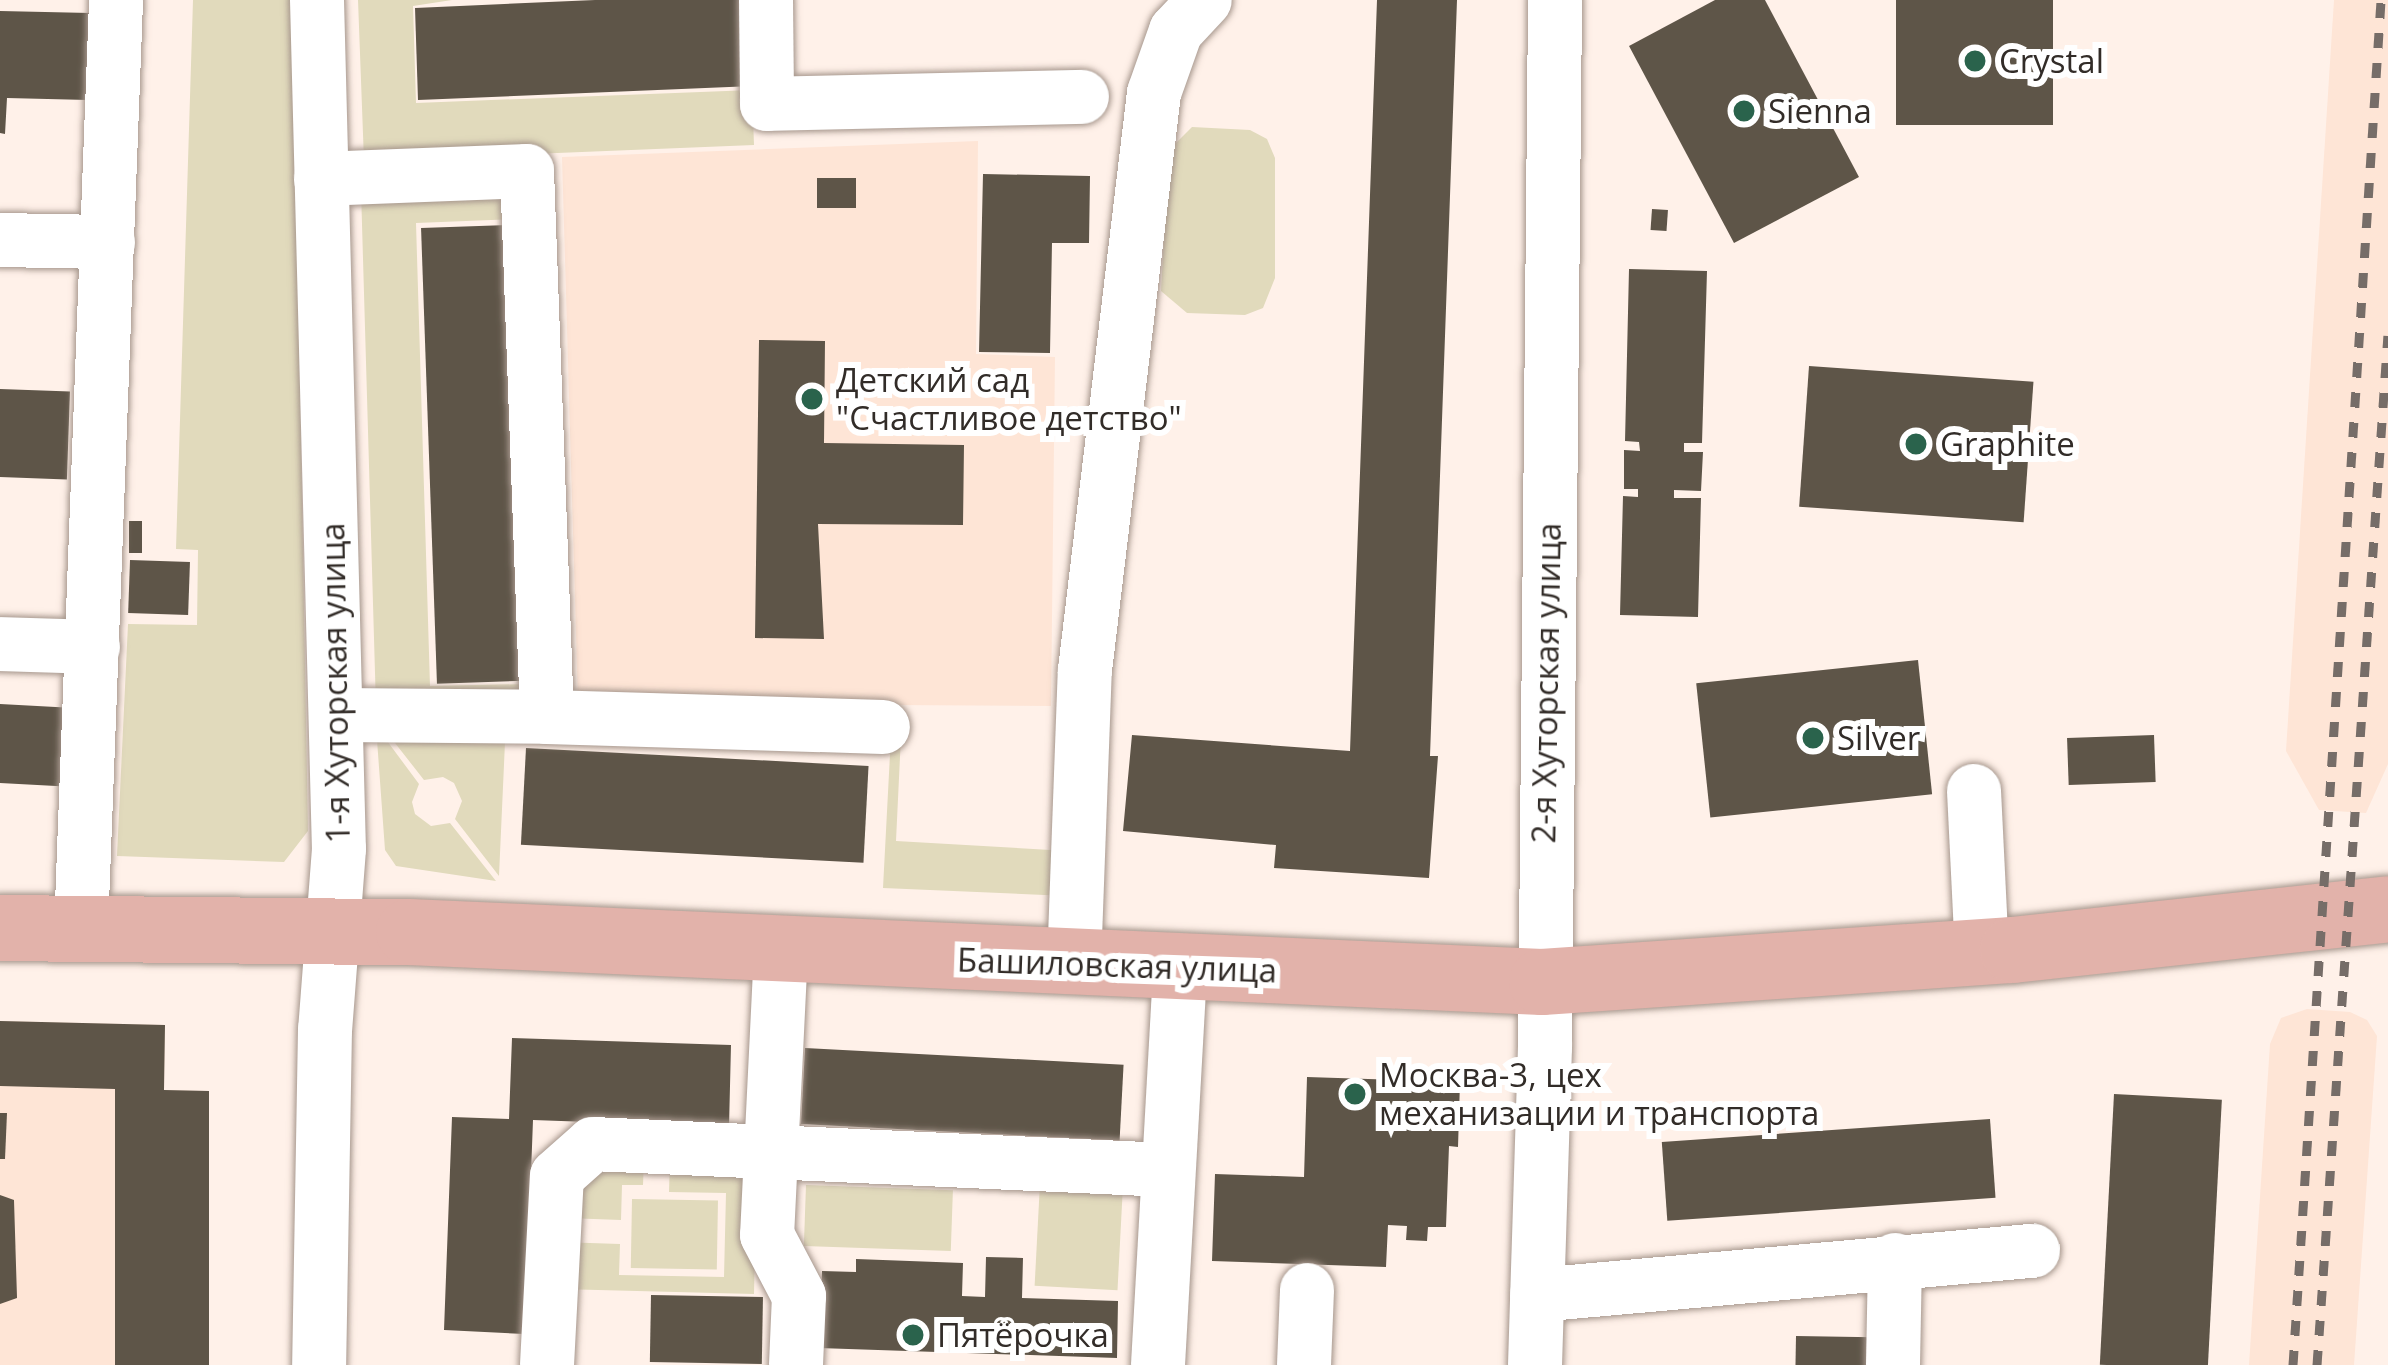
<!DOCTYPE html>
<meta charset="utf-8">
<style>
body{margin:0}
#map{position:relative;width:2388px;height:1365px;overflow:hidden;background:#fff1e9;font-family:"Open Sans",sans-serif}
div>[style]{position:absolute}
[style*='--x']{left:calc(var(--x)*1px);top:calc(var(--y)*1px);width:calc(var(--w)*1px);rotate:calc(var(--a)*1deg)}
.built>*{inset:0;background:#fee5d6}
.green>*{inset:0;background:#e1dabc;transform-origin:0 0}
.building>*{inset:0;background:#5e5548;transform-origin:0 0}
.roads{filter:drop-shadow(0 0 3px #a7978d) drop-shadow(0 0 3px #a7978d)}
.minor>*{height:54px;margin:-27px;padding:0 27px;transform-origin:27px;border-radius:27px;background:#fff}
.major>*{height:66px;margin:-33px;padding:0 33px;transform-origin:33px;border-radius:33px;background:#e2b2aa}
.rail>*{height:9px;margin-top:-4.5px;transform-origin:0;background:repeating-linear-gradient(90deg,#766d68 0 15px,transparent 0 30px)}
.dots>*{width:33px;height:33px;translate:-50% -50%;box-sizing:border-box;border:6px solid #fff;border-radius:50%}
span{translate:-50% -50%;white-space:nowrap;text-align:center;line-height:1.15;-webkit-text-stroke:12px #fff;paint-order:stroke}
.poi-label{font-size:33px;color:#322c28}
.left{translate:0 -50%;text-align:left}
.street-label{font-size:33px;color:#322c28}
</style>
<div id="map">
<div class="built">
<i style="clip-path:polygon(2334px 0,2388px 0,2388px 764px,2366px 813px,2319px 810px,2286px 751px)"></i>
<i style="clip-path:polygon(978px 141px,976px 354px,1055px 357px,1051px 706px,578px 703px,562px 157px)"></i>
<i style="clip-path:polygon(2307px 1009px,2350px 1012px,2367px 1020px,2377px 1036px,2354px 1365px,2249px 1365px,2270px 1044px,2281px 1018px)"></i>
<i style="clip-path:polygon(0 1021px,165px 1025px,164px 1090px,209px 1091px,209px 1365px,0 1365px)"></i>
</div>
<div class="green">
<i style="clip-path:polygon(193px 0,293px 0,308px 831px,284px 862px,117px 856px,128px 624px,197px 625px,198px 550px,176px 549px)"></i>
<i style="clip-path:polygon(358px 0,452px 0,413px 6px,416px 103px,752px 90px,754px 145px,364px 161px)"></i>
<i style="clip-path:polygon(1192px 127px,1250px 130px,1267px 139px,1275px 158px,1275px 278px,1263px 308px,1245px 315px,1187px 313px,1161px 291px,1169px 150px)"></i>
<i style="clip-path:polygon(513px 186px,514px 219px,416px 223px,430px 686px,527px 684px,527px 703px,376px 707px,361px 190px)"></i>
<i style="clip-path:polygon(377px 720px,506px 720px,499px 876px,455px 819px,462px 801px,454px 783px,443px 777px,424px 780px)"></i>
<i style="clip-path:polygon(376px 726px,419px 784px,412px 802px,415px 814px,431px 826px,450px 823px,496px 881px,396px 866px,385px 850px)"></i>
<i style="clip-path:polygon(891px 735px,901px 736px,896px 841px,1068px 851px,1067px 896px,883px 888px)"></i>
<i style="clip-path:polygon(670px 1157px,757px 1159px,754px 1294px,559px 1289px,560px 1242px,620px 1244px,619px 1275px,724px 1277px,726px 1193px,669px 1192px)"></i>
<i style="clip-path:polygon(644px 1159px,643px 1185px,622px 1185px,621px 1220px,566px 1218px,567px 1182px)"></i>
<i style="left:1040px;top:1183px;width:83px;height:103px;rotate:3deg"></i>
<i style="left:806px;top:1185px;width:147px;height:61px;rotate:2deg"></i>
<i style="left:632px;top:1199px;width:86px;height:69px;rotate:1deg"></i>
</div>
<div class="building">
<i style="clip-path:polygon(595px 0,749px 0,753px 86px,418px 100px,415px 8px)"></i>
<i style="clip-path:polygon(1377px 0,1457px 0,1430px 756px,1438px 756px,1429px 878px,1274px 868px,1276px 845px,1123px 831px,1132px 735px,1350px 751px)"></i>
<i style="clip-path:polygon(1715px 0,1765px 0,1859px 177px,1734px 243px,1629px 46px)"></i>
<i style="left:1896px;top:0;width:157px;height:125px"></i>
<i style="clip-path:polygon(0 11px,90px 13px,88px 100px,7px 98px,5px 134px,0 133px)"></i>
<i style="clip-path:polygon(983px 174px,1090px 176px,1089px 243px,1052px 243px,1050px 353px,979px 352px)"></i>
<i style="left:856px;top:178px;width:30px;height:39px;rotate:90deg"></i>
<i style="left:1652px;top:209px;width:16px;height:21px;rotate:4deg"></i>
<i style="left:508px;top:225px;width:456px;height:87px;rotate:88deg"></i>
<i style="clip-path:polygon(1629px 269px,1707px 271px,1702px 443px,1684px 443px,1684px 452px,1703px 452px,1701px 491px,1674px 490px,1674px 498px,1701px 498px,1698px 617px,1620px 615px,1623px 496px,1638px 497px,1638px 489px,1624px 489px,1624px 450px,1640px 451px,1639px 442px,1625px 441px)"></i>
<i style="clip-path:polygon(759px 340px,825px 341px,824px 443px,964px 445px,963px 525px,818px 524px,824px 639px,755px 638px)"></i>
<i style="left:1809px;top:366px;width:225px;height:141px;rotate:4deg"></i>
<i style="left:0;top:389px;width:70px;height:88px;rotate:2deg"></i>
<i style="left:129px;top:521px;width:13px;height:32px"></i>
<i style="left:130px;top:560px;width:60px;height:53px;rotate:2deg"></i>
<i style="left:1918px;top:660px;width:135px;height:223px;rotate:84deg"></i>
<i style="left:0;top:704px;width:65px;height:79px;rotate:3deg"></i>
<i style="left:2154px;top:735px;width:47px;height:87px;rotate:88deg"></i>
<i style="left:526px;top:748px;width:343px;height:97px;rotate:3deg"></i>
<i style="clip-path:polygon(0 1021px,165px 1025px,164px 1090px,209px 1091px,209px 1365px,115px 1365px,115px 1089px,0 1086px)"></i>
<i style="clip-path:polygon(512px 1038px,731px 1045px,729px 1127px,533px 1120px,525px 1334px,444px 1330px,452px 1117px,509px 1119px)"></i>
<i style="left:805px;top:1048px;width:319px;height:76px;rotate:3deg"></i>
<i style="clip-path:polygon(1307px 1077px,1460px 1082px,1458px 1147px,1449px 1146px,1446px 1227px,1428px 1227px,1427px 1241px,1406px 1240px,1407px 1226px,1388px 1225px,1386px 1267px,1212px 1261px,1215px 1174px,1304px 1177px)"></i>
<i style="left:2114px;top:1094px;width:108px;height:271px;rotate:3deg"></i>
<i style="clip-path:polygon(0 1113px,7px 1113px,5px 1159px,0 1159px)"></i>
<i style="left:1990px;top:1119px;width:79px;height:329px;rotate:86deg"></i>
<i style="clip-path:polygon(0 1195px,14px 1200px,17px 1298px,0 1304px)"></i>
<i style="clip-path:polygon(986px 1257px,1023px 1258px,1022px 1298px,1118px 1301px,1117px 1358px,819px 1348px,822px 1271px,856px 1272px,856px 1259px,963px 1263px,962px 1296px,985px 1297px)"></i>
<i style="left:651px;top:1295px;width:112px;height:67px;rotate:1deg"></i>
<i style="left:1796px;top:1336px;width:77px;height:29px;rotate:1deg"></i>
</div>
<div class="roads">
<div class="minor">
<i style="--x:317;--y:0;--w:849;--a:88.52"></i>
<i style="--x:339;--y:849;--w:181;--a:94.4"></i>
<i style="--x:325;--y:1029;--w:336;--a:91"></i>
<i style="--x:766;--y:0;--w:104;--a:89.4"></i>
<i style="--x:767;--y:104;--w:315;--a:-1.3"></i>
<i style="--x:321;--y:179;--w:206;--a:-2.2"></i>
<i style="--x:527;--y:171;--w:546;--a:87.9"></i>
<i style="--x:547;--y:717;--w:336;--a:1.7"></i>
<i style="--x:0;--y:240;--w:108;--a:1.1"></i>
<i style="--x:0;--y:644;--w:93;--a:1.8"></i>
<i style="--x:337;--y:715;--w:210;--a:0.5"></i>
<i style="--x:1974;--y:791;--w:161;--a:87.2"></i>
<i style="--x:81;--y:930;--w:931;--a:-87.84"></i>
<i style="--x:781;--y:950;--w:285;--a:92.8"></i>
<i style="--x:767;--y:1235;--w:69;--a:62.3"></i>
<i style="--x:799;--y:1296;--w:69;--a:92.5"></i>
<i style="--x:1074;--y:965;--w:295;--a:-87.9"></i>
<i style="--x:1085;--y:670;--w:581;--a:-83.18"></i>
<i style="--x:1154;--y:93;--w:66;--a:-70.5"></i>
<i style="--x:1176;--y:31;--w:42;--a:-46.9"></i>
<i style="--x:1537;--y:1295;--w:498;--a:-5.1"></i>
<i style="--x:547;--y:1365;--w:189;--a:-87"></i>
<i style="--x:557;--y:1176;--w:48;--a:-41.6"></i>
<i style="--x:593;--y:1144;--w:576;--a:2.59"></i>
<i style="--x:1158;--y:1365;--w:398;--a:-86.8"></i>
<i style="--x:1304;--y:1365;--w:75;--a:-87.7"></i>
<i style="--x:1535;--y:1365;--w:318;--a:-88.2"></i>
<i style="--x:1545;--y:1047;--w:1047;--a:-89.45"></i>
<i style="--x:1893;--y:1365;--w:105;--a:-88.9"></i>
</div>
<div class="major">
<i style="--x:0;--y:928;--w:409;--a:0.6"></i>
<i style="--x:409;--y:932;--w:1134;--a:2.53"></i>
<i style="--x:1542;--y:982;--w:472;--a:-3.9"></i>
<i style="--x:2013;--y:950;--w:377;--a:-6.2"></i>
</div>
</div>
<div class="rail">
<i style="--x:2293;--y:1365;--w:1368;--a:-86.31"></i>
<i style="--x:2317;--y:1365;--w:1032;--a:-86.06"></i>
</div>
<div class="dots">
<i style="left:1975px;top:61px;background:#2a634c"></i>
<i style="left:1744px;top:111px;background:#2a634c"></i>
<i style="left:812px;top:399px;background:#2a634c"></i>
<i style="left:1916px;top:444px;background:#2a634c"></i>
<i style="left:1813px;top:738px;background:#2a634c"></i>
<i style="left:1355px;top:1094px;background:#2a634c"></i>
<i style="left:913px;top:1335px;background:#2a634c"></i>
</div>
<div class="poi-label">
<span class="left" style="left:1999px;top:61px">Crystal</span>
<span class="left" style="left:1768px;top:111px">Sienna</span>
<span class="left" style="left:836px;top:399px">Детский сад<br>"Счастливое детство"</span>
<span class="left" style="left:1940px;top:444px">Graphite</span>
<span class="left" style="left:1837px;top:738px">Silver</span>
<span class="left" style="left:1379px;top:1094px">Москва-3, цех<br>механизации и транспорта</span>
<span class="left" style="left:937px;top:1335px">Пятёрочка</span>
</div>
<div class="street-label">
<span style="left:335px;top:683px;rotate:-91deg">1-я Хуторская улица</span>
<span style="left:1546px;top:683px;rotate:-89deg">2-я Хуторская улица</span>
<span style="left:1117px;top:965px;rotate:2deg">Башиловская улица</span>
</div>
</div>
